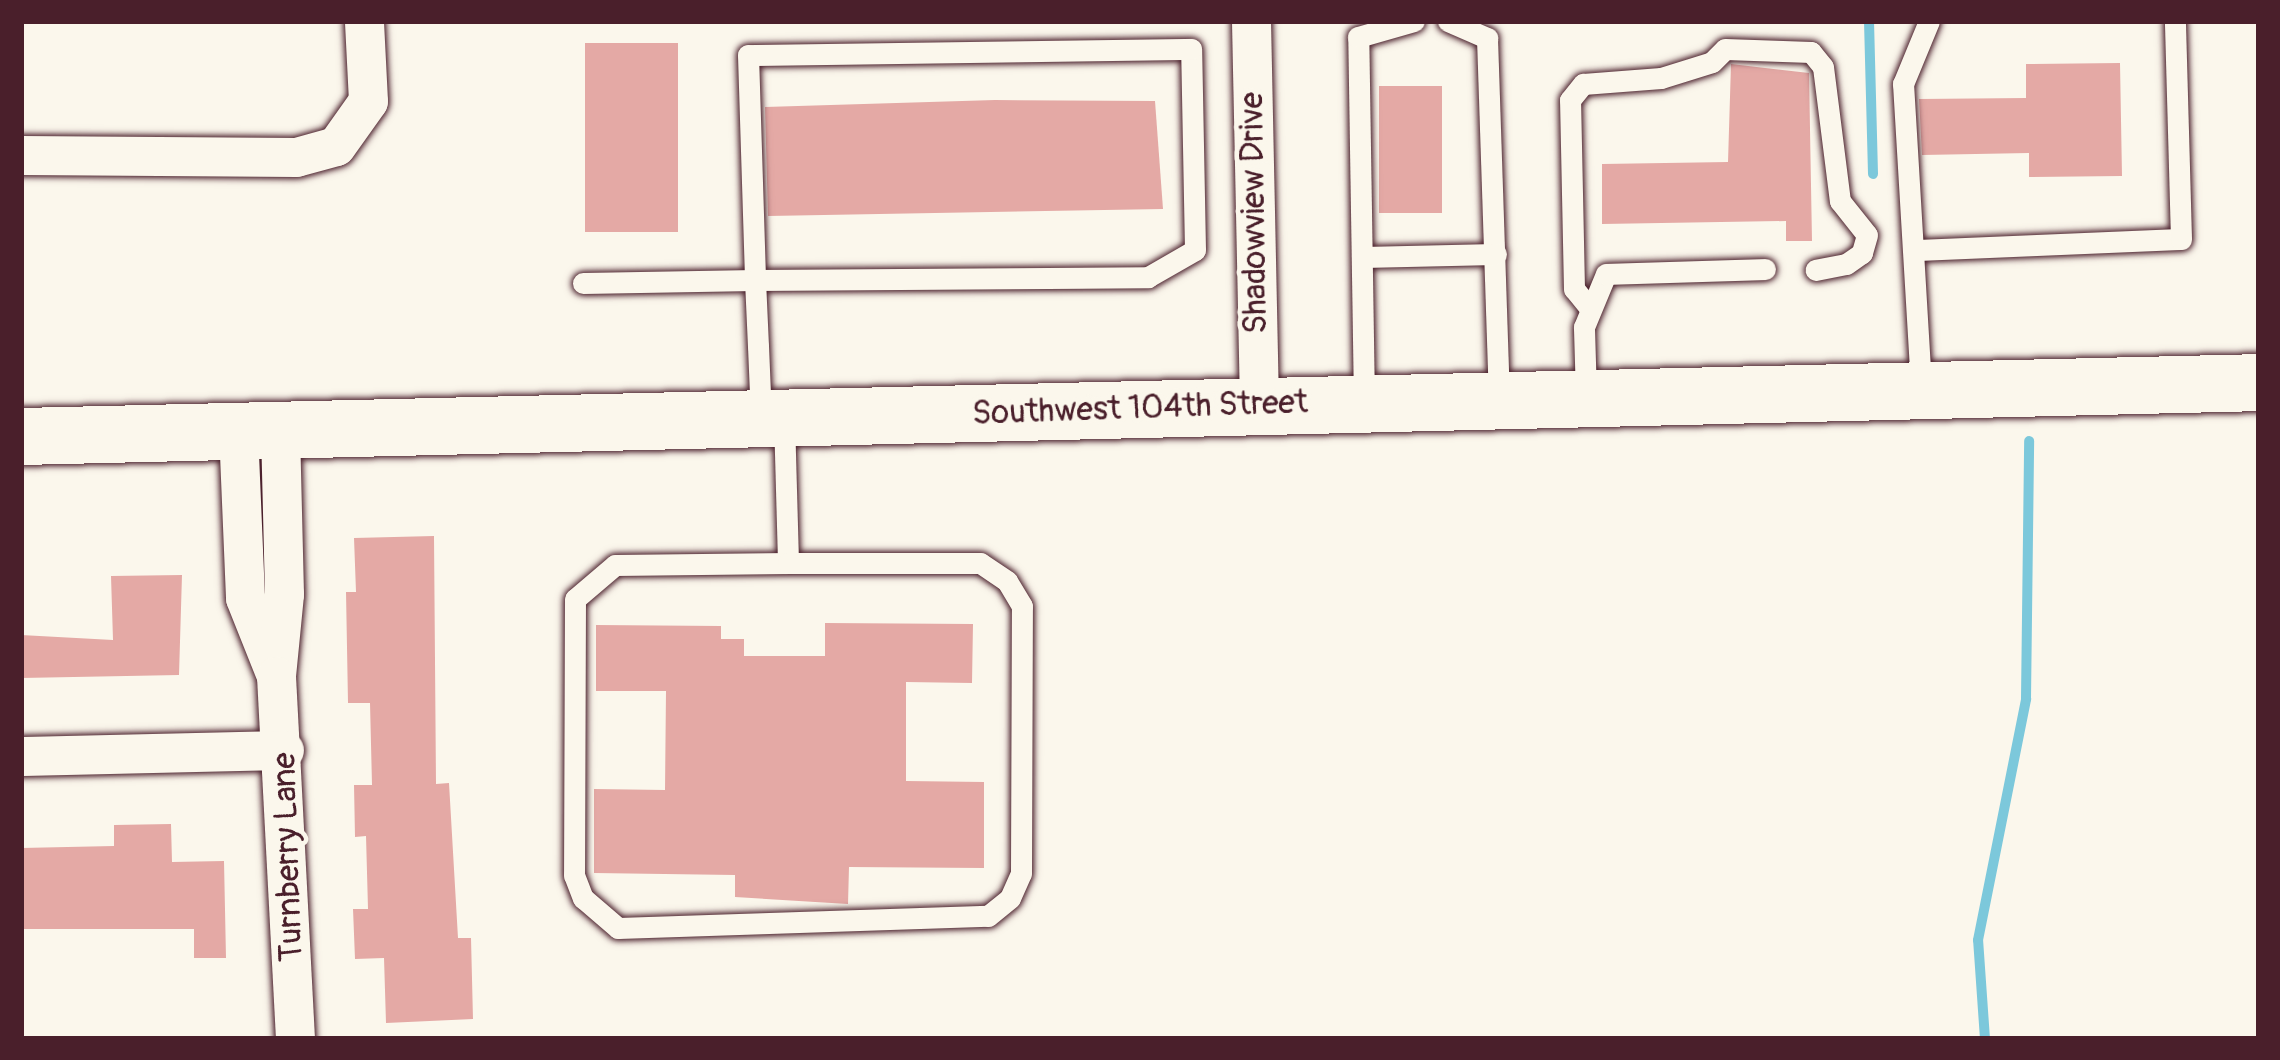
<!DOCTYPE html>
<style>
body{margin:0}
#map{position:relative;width:2280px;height:1060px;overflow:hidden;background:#fbf7ec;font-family:Pangolin,sans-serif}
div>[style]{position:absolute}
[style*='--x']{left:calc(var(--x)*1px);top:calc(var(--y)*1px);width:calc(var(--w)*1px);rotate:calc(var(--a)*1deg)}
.stream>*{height:10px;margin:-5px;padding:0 5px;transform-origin:5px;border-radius:5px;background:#7cc8db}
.building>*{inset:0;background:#e4a9a5;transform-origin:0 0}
.roads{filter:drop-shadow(0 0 3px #4a1f2b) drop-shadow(0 0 3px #4a1f2b)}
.lane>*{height:21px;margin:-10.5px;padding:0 10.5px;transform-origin:10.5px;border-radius:10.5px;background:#fbf7ec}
.street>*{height:39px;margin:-19.5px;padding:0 19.5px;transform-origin:19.5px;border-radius:19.5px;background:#fbf7ec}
.secondary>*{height:57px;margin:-28.5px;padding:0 28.5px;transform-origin:28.5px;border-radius:28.5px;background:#fbf7ec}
span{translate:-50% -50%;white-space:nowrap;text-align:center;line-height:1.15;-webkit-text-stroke:9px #fbf7ec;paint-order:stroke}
.street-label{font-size:33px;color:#4a1f2b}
.frame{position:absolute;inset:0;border:24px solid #4a1f2b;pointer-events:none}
</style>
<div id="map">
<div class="stream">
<i style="--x:1869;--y:21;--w:153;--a:88.5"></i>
<i style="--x:1985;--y:1039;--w:99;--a:-94"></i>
<i style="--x:1978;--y:940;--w:246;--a:-78.7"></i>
<i style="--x:2026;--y:699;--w:258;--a:-89.3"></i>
</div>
<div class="building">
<i style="left:678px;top:43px;width:189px;height:93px;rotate:90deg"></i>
<i style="clip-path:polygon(2120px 63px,2122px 176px,2029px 177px,2029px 153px,1922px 155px,1919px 99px,2026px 98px,2026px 64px)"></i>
<i style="clip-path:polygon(1731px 64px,1809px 73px,1812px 241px,1786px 241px,1786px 221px,1602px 224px,1602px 164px,1728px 162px)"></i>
<i style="left:1379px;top:86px;width:63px;height:127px"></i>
<i style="clip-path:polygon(995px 100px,1155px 101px,1163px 209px,768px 216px,765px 107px)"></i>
<i style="clip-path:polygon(434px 536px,436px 784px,449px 783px,458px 938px,471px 938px,473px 1019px,386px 1023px,384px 958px,355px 959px,353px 909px,368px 909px,366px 836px,355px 837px,354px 785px,372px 785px,370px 703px,348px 703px,346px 592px,356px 592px,354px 538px)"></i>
<i style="clip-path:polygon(182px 575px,179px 675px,21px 678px,21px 635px,113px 640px,111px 576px)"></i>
<i style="clip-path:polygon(825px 623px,973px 624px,972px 683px,906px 682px,906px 781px,984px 782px,984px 868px,849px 867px,848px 904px,735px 897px,735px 875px,594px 873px,594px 789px,665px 790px,666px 691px,596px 691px,596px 625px,721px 626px,721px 639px,744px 639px,744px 656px,825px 656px)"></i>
<i style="clip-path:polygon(171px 824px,172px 862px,224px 861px,226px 958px,194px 958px,194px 929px,21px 929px,21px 848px,114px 846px,114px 825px)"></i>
</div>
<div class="roads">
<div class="lane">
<i style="--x:1448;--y:21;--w:43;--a:23.6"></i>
<i style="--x:1487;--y:38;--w:359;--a:88.1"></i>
<i style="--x:1916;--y:250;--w:265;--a:-2.4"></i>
<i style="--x:2181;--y:239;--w:218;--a:-91.6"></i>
<i style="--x:1362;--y:257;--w:134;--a:-1.3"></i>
<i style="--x:583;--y:283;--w:172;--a:-1"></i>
<i style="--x:755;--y:280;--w:393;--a:-0.4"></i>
<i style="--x:1148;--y:277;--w:54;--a:-29.9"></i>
<i style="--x:1195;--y:250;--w:201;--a:-91.1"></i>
<i style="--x:1191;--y:49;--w:443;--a:179.2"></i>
<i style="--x:748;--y:55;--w:225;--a:88.2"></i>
<i style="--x:755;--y:280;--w:66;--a:87.4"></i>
<i style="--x:758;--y:346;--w:71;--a:87.6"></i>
<i style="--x:1588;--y:306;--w:22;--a:-129"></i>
<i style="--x:1574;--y:289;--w:189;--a:-91.2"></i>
<i style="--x:1570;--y:100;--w:21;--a:-51"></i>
<i style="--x:1583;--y:84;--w:78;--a:-4.4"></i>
<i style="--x:1661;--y:78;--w:53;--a:-17.4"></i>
<i style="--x:1712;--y:62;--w:18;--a:-45"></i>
<i style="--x:1725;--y:49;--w:86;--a:2"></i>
<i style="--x:1811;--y:52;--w:19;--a:51"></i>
<i style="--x:1823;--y:67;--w:135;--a:82.8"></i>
<i style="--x:1840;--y:201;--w:43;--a:51.5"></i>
<i style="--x:1867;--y:235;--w:19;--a:106"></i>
<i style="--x:1862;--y:253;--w:19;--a:145"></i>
<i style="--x:1846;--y:264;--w:31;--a:169"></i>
<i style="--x:1921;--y:386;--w:303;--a:-93.4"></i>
<i style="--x:1903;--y:84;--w:68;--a:-67.6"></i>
<i style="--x:1586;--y:396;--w:69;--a:-91.7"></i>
<i style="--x:1584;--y:327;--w:57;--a:-67.5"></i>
<i style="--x:1606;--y:274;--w:159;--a:-1.8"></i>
<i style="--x:1364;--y:402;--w:365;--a:-90.9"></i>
<i style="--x:1358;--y:37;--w:58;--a:-15.9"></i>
<i style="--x:784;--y:418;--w:145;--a:88.4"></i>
<i style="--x:788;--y:563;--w:173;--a:179.3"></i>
<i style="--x:615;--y:565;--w:52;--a:139.6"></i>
<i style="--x:575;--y:599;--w:276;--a:90.2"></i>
<i style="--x:574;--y:875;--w:25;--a:69"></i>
<i style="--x:583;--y:898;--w:46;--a:40.6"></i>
<i style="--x:618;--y:928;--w:370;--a:-1.9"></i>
<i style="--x:988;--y:916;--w:28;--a:-39"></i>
<i style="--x:1010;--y:898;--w:27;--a:-66"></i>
<i style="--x:1021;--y:873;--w:267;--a:-89.8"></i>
<i style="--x:1022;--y:606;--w:29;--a:-121"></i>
<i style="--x:1007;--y:581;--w:32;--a:-146"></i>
<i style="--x:980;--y:563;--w:192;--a:180"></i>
</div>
<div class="street">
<i style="--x:1251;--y:21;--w:384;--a:88.8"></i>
<i style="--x:21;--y:155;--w:275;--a:0.4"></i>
<i style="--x:296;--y:157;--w:41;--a:-15.4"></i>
<i style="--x:336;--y:146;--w:55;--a:-54.6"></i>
<i style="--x:368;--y:101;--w:80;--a:-92.9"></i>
<i style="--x:238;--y:430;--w:168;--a:87.6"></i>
<i style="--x:245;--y:598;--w:79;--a:68.3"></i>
<i style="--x:280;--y:430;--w:164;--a:88.6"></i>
<i style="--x:284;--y:594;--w:82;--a:95.6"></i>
<i style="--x:276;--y:676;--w:363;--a:87"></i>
<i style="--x:21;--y:756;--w:263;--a:-1.3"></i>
</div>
<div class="secondary">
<i style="--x:21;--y:436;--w:2239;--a:-1.38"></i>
</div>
</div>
<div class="street-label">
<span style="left:1254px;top:213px;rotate:-91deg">Shadowview Drive</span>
<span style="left:1140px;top:408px;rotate:-2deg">Southwest 104th Street</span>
<span style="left:288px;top:857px;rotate:-92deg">Turnberry Lane</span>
</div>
<div class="frame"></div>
</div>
